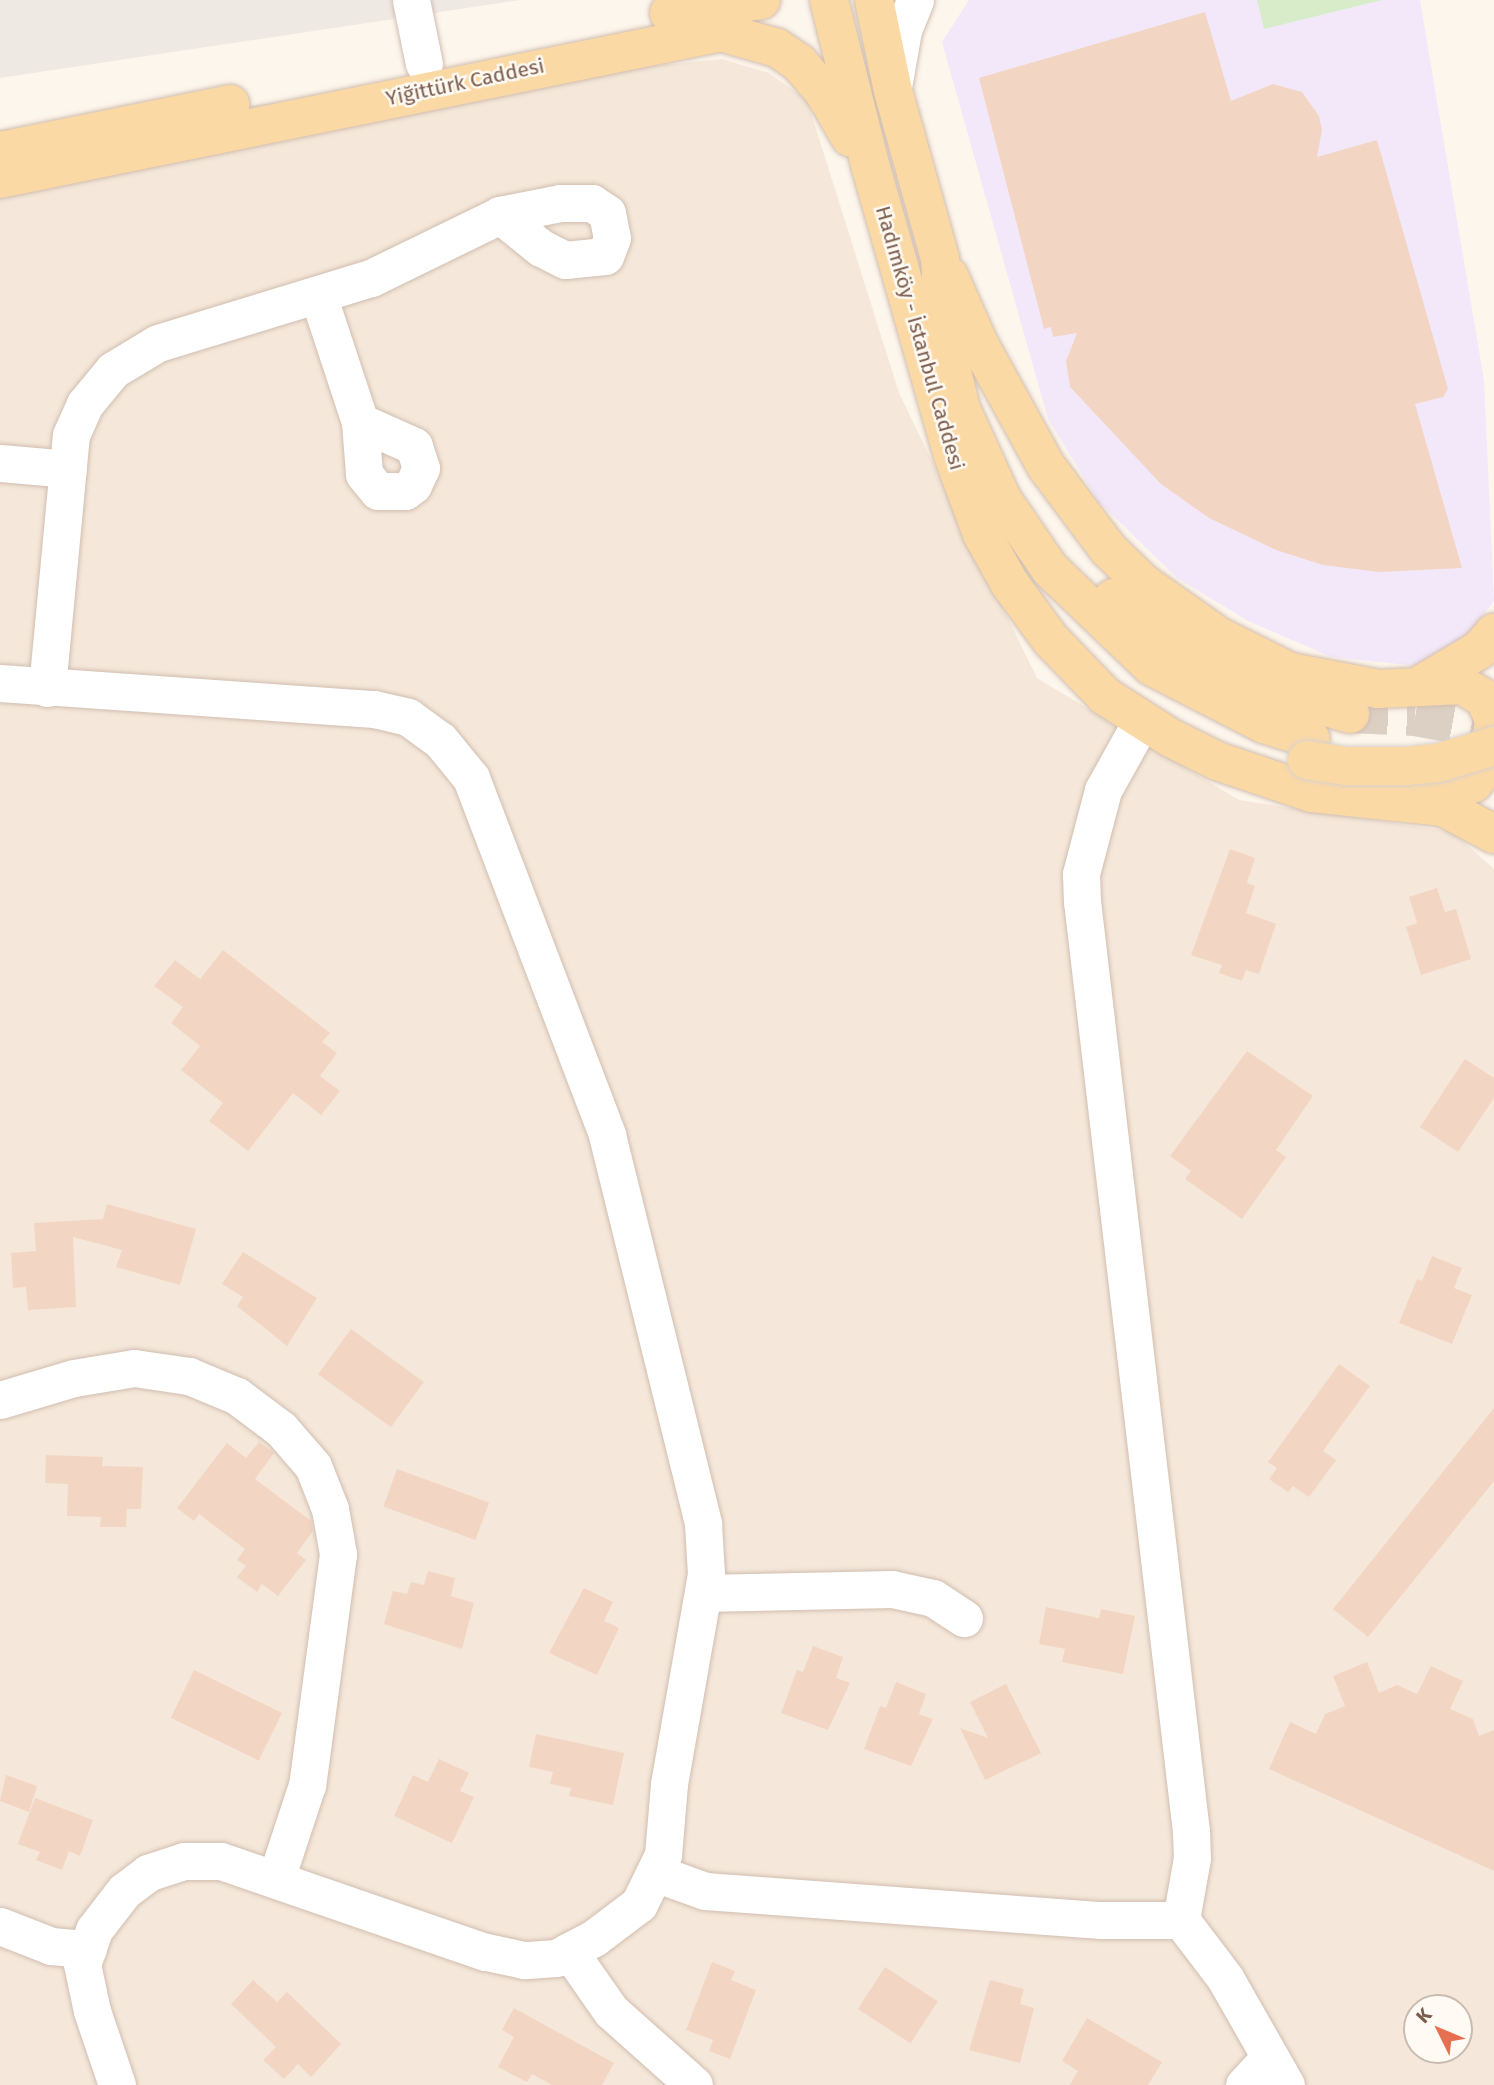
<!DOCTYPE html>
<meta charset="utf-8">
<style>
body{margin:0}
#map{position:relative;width:1494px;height:2085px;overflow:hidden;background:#fdf6ec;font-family:"Fira Sans",sans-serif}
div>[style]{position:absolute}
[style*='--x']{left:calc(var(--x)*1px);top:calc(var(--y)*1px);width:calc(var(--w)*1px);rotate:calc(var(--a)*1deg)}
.residential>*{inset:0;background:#f5e8da}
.industrial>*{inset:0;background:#efe9e4}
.education>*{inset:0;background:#f3e8fa}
.green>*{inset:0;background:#d8ecc9}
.building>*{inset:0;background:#f3d5c3;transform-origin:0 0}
.major-tunnel>*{height:38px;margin-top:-19px;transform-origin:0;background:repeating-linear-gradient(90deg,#dcd0c4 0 38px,transparent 0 57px)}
.roads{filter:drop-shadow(0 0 2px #d1beb0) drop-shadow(0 0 2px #d1beb0)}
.minor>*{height:37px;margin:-18.5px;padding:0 18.5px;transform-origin:18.5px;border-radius:18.5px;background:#fff}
.major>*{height:38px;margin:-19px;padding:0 19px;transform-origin:19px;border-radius:19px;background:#fbd9a5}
.bridges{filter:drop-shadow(0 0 2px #dad1cd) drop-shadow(0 0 2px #dad1cd)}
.major-bridge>*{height:38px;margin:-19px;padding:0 19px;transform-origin:19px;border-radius:19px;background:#fbd9a5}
span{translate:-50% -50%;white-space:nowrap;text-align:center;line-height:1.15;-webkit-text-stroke:5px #fffaf3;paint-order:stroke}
.street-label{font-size:21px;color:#7a5c4d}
.north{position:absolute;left:1403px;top:1994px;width:70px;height:70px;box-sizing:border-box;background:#fffaf3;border:2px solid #cabbb1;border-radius:50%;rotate:313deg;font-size:19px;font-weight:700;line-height:28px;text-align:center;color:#7a5c4d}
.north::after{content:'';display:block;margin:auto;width:24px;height:32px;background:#e76f51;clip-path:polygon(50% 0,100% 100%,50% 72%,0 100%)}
</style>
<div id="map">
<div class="residential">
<i style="clip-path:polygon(evenodd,722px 59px,769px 73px,807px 100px,899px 393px,1037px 678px,1239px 800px,1453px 832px,1494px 869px,1494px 2085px,0 2085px,0 130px,722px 59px,1417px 2008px,1459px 2008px,1459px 2050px,1417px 2050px,1417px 2008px)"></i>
</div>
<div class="industrial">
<i style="clip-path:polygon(0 0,520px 0,0 78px)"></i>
</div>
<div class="education">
<i style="clip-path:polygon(969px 0,1420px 0,1484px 380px,1494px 601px,1466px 638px,1418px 666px,1331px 657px,1248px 621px,1177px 578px,1099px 502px,1048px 419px,942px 42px)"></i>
</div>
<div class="green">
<i style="clip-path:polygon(1257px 0,1382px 0,1264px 29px)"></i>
</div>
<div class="building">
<i style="clip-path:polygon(1205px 12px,1231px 101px,1273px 84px,1302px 92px,1319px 116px,1322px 130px,1317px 157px,1377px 140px,1448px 389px,1443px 397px,1415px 404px,1462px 568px,1379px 572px,1323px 565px,1276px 550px,1209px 518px,1161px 484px,1070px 387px,1066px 361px,1077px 333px,1053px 337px,1051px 327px,1044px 329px,979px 78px)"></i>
<i style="clip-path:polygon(1230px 849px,1255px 858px,1247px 883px,1255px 886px,1246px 913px,1276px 924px,1259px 974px,1246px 970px,1242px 981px,1219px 973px,1222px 965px,1191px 955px)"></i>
<i style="clip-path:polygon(1437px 888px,1445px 912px,1456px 909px,1471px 959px,1421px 975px,1406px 927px,1417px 923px,1409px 897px)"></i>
<i style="clip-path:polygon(223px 950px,330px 1033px,322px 1042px,337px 1053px,320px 1076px,340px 1091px,321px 1115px,293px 1093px,248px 1151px,209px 1121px,223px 1103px,181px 1070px,200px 1046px,171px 1023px,183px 1007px,154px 986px,175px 960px,200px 979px)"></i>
<i style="clip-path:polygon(1247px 1051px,1313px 1096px,1276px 1150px,1286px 1157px,1242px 1219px,1185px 1179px,1191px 1171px,1170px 1156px)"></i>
<i style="clip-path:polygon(1465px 1059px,1494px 1078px,1494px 1098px,1458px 1152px,1420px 1127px)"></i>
<i style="clip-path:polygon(107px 1204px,196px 1229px,180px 1285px,116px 1267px,122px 1250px,73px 1237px,76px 1307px,28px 1310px,26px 1287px,13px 1288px,11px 1253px,36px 1251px,34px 1223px,103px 1219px)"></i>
<i style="clip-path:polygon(243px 1252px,317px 1298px,287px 1346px,237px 1306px,243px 1297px,222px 1284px)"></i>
<i style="clip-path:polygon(1432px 1256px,1462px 1268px,1454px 1288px,1472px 1295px,1452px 1344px,1399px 1323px,1417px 1279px,1422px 1281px)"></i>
<i style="left:351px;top:1329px;width:90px;height:56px;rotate:36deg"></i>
<i style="clip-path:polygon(1339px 1364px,1370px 1386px,1323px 1451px,1336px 1460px,1309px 1497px,1293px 1486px,1288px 1492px,1269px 1479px,1277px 1468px,1268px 1462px)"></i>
<i style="clip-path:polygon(1494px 1408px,1494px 1481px,1368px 1637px,1333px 1609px)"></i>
<i style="clip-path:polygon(259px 1442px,274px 1453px,255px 1479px,311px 1521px,313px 1531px,297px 1553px,306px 1560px,278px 1596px,262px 1584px,257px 1592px,237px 1577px,246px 1566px,237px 1560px,245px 1549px,199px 1514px,194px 1521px,177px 1508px,227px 1443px,246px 1458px)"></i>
<i style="clip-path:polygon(46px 1455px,103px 1457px,102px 1466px,143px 1467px,141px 1509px,127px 1509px,126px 1527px,100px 1527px,101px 1517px,67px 1516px,68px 1484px,45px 1483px)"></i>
<i style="left:397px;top:1469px;width:98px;height:40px;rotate:20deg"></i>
<i style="clip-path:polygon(428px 1571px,455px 1578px,451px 1596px,474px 1603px,462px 1649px,384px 1624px,393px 1591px,407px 1594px,411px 1582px,424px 1585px)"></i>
<i style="clip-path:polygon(584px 1588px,613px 1602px,604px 1621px,619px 1628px,597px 1675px,549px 1653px)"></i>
<i style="clip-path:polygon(1046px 1607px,1099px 1618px,1101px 1609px,1135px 1616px,1123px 1674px,1062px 1662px,1065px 1649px,1039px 1644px)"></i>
<i style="clip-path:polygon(813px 1646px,843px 1657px,836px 1678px,850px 1683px,828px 1730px,781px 1713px,797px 1670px,803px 1672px)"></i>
<i style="clip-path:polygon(1367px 1662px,1379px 1693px,1397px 1685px,1417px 1694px,1431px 1666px,1463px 1681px,1450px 1709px,1473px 1719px,1479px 1736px,1494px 1730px,1494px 1871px,1269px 1769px,1290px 1722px,1316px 1734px,1325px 1714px,1345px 1706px,1333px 1676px)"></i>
<i style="left:194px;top:1670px;width:98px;height:53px;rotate:26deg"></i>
<i style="clip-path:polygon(896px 1682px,926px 1694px,919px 1714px,933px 1719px,911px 1766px,864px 1749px,880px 1706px,886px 1708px)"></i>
<i style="clip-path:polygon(1006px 1684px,1041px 1753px,985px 1780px,960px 1728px,988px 1738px,970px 1702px)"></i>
<i style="clip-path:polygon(536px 1734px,624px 1753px,613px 1805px,569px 1796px,571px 1788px,550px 1784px,553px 1772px,529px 1767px)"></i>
<i style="clip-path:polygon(439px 1759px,469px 1773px,460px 1791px,474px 1797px,452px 1843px,394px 1816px,413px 1775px,428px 1782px)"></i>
<i style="clip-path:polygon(6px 1775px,37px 1786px,29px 1812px,0 1801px)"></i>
<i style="clip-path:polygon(35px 1798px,93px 1820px,80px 1856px,69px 1851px,62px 1870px,36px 1860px,40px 1852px,18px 1844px)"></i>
<i style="clip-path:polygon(712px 1962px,735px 1971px,731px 1980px,756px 1990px,730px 2059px,709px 2051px,713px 2040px,686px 2030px)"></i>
<i style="left:885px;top:1967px;width:63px;height:50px;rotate:33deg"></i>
<i style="clip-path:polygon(253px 1980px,277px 2002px,287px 1992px,341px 2044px,311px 2077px,298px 2064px,284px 2079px,263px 2060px,276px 2047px,231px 2004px)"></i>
<i style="clip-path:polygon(990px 1980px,1024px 1989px,1020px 2004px,1034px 2008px,1020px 2063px,969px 2050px)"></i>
<i style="clip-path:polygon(514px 2008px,614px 2063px,602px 2085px,552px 2085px,532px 2074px,527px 2082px,498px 2067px,514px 2037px,502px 2030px)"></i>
<i style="clip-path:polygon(1087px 2018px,1162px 2062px,1148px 2085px,1070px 2085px,1078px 2071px,1062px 2061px)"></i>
</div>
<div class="major-tunnel">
<i style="--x:1350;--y:714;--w:65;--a:2.6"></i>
<i style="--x:1415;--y:717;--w:67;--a:10.3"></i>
<i style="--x:1481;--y:729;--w:15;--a:28"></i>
</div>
<div class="roads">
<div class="minor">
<i style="--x:411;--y:0;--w:65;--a:78.5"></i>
<i style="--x:893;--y:87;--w:58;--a:-80"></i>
<i style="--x:903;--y:30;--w:32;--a:-68"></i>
<i style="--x:318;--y:295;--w:134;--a:71.7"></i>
<i style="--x:360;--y:422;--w:52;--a:85.6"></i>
<i style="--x:364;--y:474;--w:22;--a:51"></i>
<i style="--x:378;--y:491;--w:27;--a:0"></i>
<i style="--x:405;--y:491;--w:10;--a:-37"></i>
<i style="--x:413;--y:485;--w:19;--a:-65"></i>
<i style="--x:421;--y:468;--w:23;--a:-108"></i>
<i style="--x:414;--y:446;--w:59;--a:-156"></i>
<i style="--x:0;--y:463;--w:68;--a:5"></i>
<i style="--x:0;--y:683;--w:375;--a:4"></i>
<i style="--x:374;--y:709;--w:35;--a:13"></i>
<i style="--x:408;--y:717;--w:39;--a:36"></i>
<i style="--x:440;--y:740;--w:49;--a:50.8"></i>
<i style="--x:471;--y:778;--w:382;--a:69.1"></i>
<i style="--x:607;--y:1135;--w:401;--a:76.1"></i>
<i style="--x:703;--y:1524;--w:50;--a:86.6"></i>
<i style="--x:706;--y:1574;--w:213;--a:100"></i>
<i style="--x:669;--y:1784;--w:71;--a:94.8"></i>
<i style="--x:663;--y:1855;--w:55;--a:116.1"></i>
<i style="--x:639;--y:1904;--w:56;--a:142.9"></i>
<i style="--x:594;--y:1938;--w:43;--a:152.2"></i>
<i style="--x:556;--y:1958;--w:32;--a:176"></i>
<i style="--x:524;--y:1960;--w:40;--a:-168"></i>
<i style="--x:485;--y:1952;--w:280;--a:-161"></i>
<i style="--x:220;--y:1861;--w:36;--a:180"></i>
<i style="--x:184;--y:1861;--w:38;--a:162"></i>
<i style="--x:148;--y:1873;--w:30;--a:143"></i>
<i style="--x:124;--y:1891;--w:49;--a:127.6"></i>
<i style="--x:94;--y:1930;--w:36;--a:109"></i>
<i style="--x:82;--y:1964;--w:48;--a:78"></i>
<i style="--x:92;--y:2011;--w:78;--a:71.3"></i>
<i style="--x:47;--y:688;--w:254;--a:-84.6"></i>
<i style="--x:71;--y:435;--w:34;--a:-66"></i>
<i style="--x:85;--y:404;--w:44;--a:-50.5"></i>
<i style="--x:113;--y:370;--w:52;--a:-31"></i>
<i style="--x:158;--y:343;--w:223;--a:-17"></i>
<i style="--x:371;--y:278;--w:144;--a:-26"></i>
<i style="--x:500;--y:215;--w:61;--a:-11.3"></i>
<i style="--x:560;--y:203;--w:32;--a:0"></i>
<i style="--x:592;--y:203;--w:18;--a:34"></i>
<i style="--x:607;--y:213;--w:25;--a:79"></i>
<i style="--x:612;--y:238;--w:19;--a:111"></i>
<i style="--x:605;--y:256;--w:40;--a:174.3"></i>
<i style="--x:565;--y:260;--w:27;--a:-153"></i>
<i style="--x:541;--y:248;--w:53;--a:-141.2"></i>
<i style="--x:1142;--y:720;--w:80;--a:119.1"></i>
<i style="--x:1103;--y:790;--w:87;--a:104.7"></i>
<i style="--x:1081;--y:874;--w:27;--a:88"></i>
<i style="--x:1082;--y:901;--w:936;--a:83.32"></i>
<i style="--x:1191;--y:1831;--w:27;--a:88"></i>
<i style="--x:1192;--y:1858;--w:63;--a:100.1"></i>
<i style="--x:0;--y:1400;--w:77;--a:-16.6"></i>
<i style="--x:74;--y:1378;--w:61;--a:-9.5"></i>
<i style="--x:134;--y:1368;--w:56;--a:8.3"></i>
<i style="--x:189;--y:1376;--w:52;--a:22.6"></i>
<i style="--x:237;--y:1396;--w:55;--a:36.9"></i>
<i style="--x:281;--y:1429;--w:49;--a:49.1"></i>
<i style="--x:313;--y:1466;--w:46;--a:68.4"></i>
<i style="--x:330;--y:1509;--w:46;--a:79.9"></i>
<i style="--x:338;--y:1554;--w:233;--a:97.6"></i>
<i style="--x:307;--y:1785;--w:99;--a:108.3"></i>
<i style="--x:703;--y:1593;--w:189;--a:-1.2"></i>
<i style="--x:892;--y:1589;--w:42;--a:12.4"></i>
<i style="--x:933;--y:1598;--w:37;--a:33"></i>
<i style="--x:658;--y:1874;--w:50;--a:19.9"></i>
<i style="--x:705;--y:1891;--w:397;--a:4.2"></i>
<i style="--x:1101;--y:1920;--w:80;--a:0"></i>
<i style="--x:1181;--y:1920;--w:73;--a:52.8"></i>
<i style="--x:1225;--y:1978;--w:123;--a:60.3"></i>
<i style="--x:0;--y:1926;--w:55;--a:21.4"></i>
<i style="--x:51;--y:1946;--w:37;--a:5"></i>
<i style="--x:569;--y:1951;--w:73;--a:55"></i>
<i style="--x:611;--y:2011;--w:111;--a:41.7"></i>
<i style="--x:1244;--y:2085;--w:38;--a:-47"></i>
</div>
<div class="major">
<i style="--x:829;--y:0;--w:173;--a:76"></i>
<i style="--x:871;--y:168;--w:296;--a:74.1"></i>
<i style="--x:952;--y:453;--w:86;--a:69.7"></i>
<i style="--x:982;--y:534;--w:57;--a:60.8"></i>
<i style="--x:1010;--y:584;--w:69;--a:53.8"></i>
<i style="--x:1051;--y:640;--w:78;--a:46"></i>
<i style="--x:1105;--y:696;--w:78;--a:32.5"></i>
<i style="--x:1171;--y:738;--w:51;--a:26.6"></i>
<i style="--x:1217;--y:761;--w:100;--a:18.6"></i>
<i style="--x:1312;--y:793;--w:132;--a:6.1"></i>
<i style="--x:1443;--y:807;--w:58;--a:27.9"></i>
<i style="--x:874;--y:0;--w:93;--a:78.2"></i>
<i style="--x:893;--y:91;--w:173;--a:74.3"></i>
<i style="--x:940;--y:258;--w:83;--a:86.6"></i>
<i style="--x:945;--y:341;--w:70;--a:76.8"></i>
<i style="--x:961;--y:409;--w:99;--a:65.5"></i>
<i style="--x:1002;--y:499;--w:85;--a:55.6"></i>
<i style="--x:1050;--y:569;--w:140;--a:43.8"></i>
<i style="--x:1151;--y:666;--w:127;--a:27.2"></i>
<i style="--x:1264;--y:724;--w:49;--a:17.7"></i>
<i style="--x:669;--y:13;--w:93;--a:-8"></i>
<i style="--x:0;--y:151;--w:235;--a:-11.5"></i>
<i style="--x:0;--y:179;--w:736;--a:-11.52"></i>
<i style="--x:721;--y:32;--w:58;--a:15.9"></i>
<i style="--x:777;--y:48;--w:27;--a:34"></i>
<i style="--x:799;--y:63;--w:35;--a:49"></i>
<i style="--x:822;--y:89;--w:56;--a:59.7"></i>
<i style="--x:949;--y:276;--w:74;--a:66.2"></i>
<i style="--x:979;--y:344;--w:139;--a:61.2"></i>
<i style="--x:1046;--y:466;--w:104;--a:53.2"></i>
<i style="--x:1108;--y:549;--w:49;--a:44.2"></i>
<i style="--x:1143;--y:583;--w:92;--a:35.2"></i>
<i style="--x:1218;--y:636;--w:80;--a:26.6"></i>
<i style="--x:1290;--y:672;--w:90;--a:10.9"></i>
<i style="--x:1378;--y:689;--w:84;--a:-2.7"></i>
<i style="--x:1462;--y:685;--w:27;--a:31"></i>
<i style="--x:1485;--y:699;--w:23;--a:67"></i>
<i style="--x:1494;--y:720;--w:42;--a:96.8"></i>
<i style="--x:1489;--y:762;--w:26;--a:126"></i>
<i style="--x:1474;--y:783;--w:60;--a:159.4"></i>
<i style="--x:1113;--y:598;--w:50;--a:41.7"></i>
<i style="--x:1150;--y:631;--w:104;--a:28.8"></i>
<i style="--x:1241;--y:681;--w:114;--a:16.8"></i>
<i style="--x:1420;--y:685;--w:69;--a:-30.7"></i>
<i style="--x:1479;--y:650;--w:23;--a:-49"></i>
</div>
</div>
<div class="bridges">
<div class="major-bridge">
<i style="--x:1307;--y:760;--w:39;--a:9"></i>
<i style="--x:1346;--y:766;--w:61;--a:0"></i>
<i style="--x:1407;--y:766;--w:31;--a:-6"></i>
<i style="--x:1438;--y:763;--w:59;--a:-16.9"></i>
</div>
</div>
<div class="street-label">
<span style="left:465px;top:82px;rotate:-12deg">Yiğittürk Caddesi</span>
<span style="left:920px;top:338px;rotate:74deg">Hadımköy - İstanbul Caddesi</span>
</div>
<div class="north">K</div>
</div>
